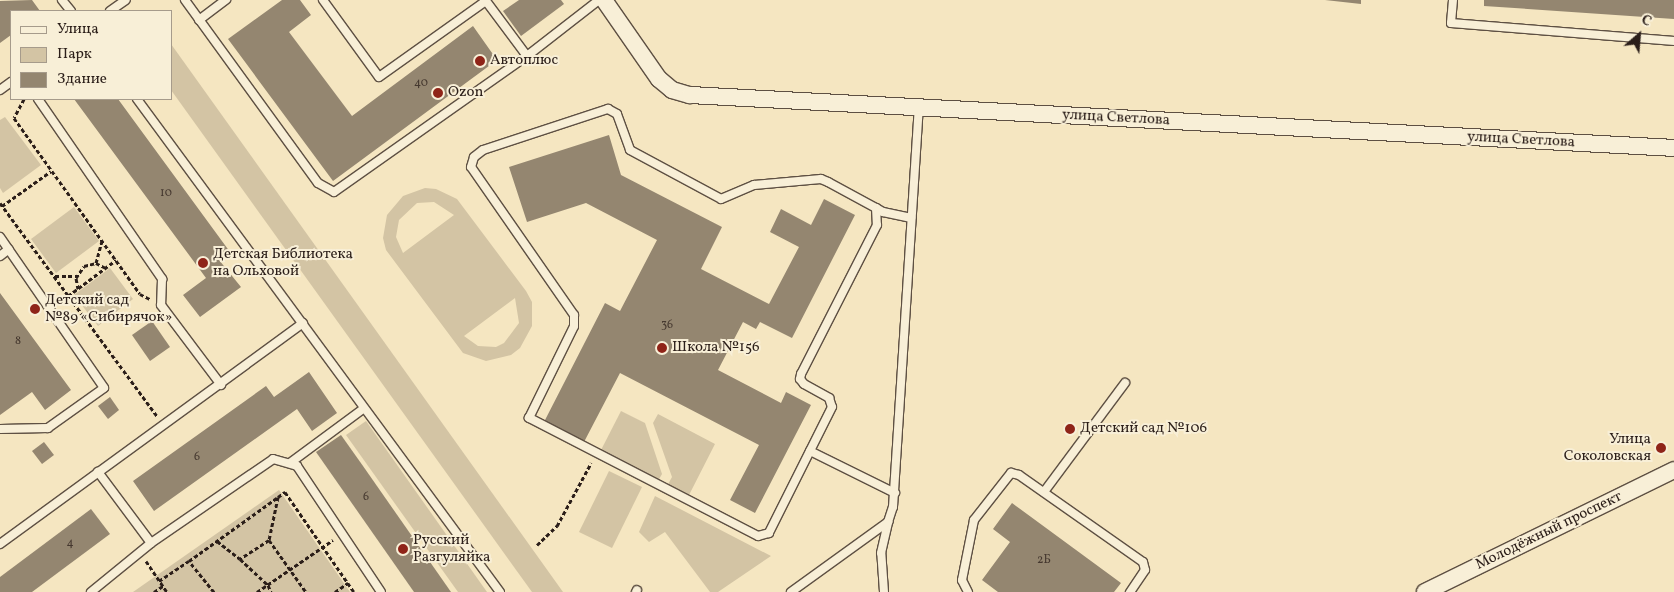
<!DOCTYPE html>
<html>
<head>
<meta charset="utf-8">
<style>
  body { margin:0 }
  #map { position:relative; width:1674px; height:592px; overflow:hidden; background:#f5e6c1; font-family:Vollkorn,serif }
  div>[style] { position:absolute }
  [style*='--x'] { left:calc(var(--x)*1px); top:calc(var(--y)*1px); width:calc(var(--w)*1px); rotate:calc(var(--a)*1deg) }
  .green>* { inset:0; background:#d3c4a4 }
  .building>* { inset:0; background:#948670 }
  .path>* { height:3px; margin-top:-1.5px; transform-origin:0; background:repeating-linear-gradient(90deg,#2b1e19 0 4px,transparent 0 6.5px) }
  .roads { filter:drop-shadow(1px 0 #5e5043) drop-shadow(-1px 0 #5e5043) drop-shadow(0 1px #5e5043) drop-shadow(0 -1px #5e5043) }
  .service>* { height:8px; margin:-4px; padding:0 4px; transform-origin:4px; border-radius:4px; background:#f8efd7 }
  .minor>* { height:16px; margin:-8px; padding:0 8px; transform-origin:8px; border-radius:8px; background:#f8efd7 }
  .dots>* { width:14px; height:14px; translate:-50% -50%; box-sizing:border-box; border:2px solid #f8efd7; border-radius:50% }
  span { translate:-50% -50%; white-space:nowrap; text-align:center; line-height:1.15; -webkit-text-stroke:4px #f8efd7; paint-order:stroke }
  .number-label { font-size:12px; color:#45382f }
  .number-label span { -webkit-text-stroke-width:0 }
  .poi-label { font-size:15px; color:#2b1e19 }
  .left { translate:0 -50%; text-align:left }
  .right { translate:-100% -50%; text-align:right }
  .street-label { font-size:15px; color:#2b1e19 }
  .legend { position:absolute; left:10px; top:10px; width:162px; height:90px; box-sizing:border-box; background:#f8efd7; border:1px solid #a69b8b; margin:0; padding:6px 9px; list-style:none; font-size:15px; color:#2b1e19 }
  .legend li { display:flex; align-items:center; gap:10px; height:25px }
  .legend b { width:25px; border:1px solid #a69b8b }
  .north { position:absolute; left:1614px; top:10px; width:50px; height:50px; -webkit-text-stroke:4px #f8efd7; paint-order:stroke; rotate:27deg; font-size:14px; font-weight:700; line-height:20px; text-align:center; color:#2b1e19 }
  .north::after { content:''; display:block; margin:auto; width:18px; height:22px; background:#2b1e19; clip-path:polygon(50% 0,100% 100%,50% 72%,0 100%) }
</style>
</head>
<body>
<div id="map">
  <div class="green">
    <i style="clip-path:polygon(171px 44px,563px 592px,532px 592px,171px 90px)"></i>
    <i style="clip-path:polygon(5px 117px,41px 165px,3px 193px,0 188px,0 120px)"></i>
    <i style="clip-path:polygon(evenodd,425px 188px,436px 189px,457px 199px,526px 291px,532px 302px,532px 326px,520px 348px,511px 355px,486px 361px,463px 353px,386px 250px,383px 238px,387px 215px,403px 196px,425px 188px,434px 202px,454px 215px,403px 253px,396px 237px,399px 220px,417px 203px,434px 202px,425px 188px,515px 298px,519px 323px,504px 343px,496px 347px,478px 346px,464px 336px,515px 298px)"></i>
    <i style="clip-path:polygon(74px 207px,99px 241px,56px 273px,31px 239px)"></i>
    <i style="clip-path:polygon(110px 268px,133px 299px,98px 326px,74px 295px)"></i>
    <i style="clip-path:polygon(621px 411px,645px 423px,662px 474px,658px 481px,600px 452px)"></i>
    <i style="clip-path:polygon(658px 414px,715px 444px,688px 497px,667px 486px,672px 477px,653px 423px)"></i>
    <i style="clip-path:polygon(366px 421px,487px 592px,458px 592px,346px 435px)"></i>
    <i style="clip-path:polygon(609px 471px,642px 487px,612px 548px,579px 532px)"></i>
    <i style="clip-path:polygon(279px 490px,350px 592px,133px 592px)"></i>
    <i style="clip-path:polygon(655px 496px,771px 556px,718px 592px,710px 592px,665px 532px,649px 542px,639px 532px)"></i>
  </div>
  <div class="building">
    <i style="clip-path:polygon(32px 0,40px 11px,11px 11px,11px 35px,0 43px,0 1px)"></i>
    <i style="clip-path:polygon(282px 0,300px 0,311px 15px,289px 32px,352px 116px,473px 26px,497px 60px,333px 181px,228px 39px)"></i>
    <i style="clip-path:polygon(519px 0,561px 0,564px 4px,521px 36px,503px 11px)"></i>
    <i style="clip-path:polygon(1325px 0,1361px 0,1361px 4px)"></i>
    <i style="clip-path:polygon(1484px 0,1674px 0,1674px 19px,1484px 6px)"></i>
    <i style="clip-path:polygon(74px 99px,118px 99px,230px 252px,219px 260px,241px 287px,200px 317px,183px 295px,206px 278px)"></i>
    <i style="clip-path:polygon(609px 135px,621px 175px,722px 227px,701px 269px,769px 304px,799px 247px,770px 232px,781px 209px,811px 225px,824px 199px,855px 215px,792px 338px,760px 322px,756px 329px,743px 322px,718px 370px,781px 403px,786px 392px,811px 405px,755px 513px,730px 500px,759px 445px,620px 373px,584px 442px,544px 422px,605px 303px,620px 311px,657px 240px,586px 203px,527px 222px,509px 167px)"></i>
    <i style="clip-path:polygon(0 293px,71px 390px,45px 410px,32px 392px,0 415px)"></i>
    <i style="clip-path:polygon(152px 321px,170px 347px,150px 361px,132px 335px)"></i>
    <i style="clip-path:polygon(309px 372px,337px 413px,312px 431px,297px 409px,154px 511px,133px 481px,266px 386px,274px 397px)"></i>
    <i style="clip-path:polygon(110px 397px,119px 410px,108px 419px,98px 406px)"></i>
    <i style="clip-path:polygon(341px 435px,363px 466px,451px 592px,414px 592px,316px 452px)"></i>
    <i style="clip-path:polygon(44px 442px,54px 455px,42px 464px,32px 451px)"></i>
    <i style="clip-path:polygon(1012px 503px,1121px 583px,1114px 592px,998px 592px,982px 580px,1010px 542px,993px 529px)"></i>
    <i style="clip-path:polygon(91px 509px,110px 534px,32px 592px,0 592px,0 577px)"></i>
  </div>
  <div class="path">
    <i style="--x:24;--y:99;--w:21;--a:118"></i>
    <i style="--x:14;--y:118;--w:216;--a:54.4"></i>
    <i style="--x:140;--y:294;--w:11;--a:27"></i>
    <i style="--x:0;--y:203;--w:265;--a:53.6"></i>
    <i style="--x:2;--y:206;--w:60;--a:-35.5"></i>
    <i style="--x:96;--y:263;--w:23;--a:-75"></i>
    <i style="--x:55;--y:276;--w:22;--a:0"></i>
    <i style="--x:78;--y:289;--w:11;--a:-100"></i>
    <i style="--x:76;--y:278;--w:14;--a:-56"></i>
    <i style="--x:84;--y:266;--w:12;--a:-14"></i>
    <i style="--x:96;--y:263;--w:11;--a:27"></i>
    <i style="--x:68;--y:296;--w:60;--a:-36.9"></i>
    <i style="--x:278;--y:497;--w:9;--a:-36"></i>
    <i style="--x:285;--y:492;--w:121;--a:55.4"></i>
    <i style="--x:269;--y:540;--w:64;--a:54.6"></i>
    <i style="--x:217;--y:541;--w:29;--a:38"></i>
    <i style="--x:537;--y:545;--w:28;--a:-44"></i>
    <i style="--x:557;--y:526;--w:72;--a:-61.6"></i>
    <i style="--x:146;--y:561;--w:37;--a:56"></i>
    <i style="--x:159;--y:581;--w:36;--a:-34"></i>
    <i style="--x:154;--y:592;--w:11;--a:-34"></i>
    <i style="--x:214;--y:592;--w:40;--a:-129"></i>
    <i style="--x:189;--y:561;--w:110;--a:-35.7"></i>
    <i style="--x:278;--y:497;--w:44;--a:101.8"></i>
    <i style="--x:269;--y:540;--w:35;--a:147"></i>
    <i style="--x:240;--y:559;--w:38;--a:43"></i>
    <i style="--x:268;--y:585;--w:8;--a:67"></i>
    <i style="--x:257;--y:592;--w:92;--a:-34.4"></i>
    <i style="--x:335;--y:592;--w:16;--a:-35"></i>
  </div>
  <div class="roads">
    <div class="service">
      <i style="--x:62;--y:0;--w:14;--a:51"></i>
      <i style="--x:185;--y:0;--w:226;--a:54"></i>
      <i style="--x:318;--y:183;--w:18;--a:29"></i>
      <i style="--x:334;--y:192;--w:236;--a:-35.2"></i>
      <i style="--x:527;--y:56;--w:91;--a:-37.9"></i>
      <i style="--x:323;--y:0;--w:95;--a:54"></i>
      <i style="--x:379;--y:77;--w:131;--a:-35.4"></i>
      <i style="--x:486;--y:1;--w:69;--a:53.3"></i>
      <i style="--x:1453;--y:0;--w:23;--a:95"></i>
      <i style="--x:1451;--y:23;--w:224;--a:4.6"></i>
      <i style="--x:110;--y:11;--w:19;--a:-35"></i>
      <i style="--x:199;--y:20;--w:34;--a:-37"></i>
      <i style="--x:0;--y:90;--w:14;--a:-36"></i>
      <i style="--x:38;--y:99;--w:219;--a:55.4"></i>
      <i style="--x:162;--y:279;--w:26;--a:92"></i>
      <i style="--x:161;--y:305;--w:100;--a:53.1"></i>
      <i style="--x:137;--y:99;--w:612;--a:53.64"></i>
      <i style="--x:876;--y:208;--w:17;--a:87"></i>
      <i style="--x:877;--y:225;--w:167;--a:117"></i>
      <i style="--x:801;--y:374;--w:5;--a:101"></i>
      <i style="--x:800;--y:379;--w:6;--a:51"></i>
      <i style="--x:804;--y:384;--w:29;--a:29"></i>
      <i style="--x:829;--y:398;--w:9;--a:72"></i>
      <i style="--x:832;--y:407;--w:141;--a:116.6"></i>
      <i style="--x:769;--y:533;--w:11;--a:165"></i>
      <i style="--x:758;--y:536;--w:258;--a:-152.7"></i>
      <i style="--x:529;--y:418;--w:102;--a:-63.9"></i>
      <i style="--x:574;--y:326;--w:11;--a:-90"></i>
      <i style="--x:574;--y:315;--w:180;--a:-124.8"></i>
      <i style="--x:471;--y:167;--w:10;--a:-73"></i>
      <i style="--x:474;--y:157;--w:11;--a:-38"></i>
      <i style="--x:483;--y:150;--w:132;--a:-18.2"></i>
      <i style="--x:608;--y:109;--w:10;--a:29"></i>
      <i style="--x:617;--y:114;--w:38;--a:70"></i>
      <i style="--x:630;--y:150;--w:103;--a:28.3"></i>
      <i style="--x:721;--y:199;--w:36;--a:-23"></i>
      <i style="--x:754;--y:185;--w:67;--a:-5.1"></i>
      <i style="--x:821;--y:179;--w:8;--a:23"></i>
      <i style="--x:828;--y:182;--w:55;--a:28.4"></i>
      <i style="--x:876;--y:208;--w:8;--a:30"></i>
      <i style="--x:883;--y:212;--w:29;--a:12"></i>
      <i style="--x:0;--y:237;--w:183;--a:55.4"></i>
      <i style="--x:104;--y:388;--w:69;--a:144.5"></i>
      <i style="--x:48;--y:428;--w:48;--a:178.8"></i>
      <i style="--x:0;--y:256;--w:11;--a:-38"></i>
      <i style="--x:810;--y:451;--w:95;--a:26.3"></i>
      <i style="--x:290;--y:463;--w:91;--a:-36.5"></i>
      <i style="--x:1044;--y:492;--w:136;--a:-53.4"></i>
      <i style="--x:151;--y:543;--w:148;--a:-34.5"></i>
      <i style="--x:273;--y:459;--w:25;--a:16"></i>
      <i style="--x:297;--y:466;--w:151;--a:56.3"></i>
      <i style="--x:0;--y:544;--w:375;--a:-36.1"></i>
      <i style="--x:91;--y:592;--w:77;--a:-39.2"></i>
      <i style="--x:151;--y:543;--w:89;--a:-126.7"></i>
      <i style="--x:636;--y:592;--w:2;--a:-63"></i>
      <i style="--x:791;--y:592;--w:120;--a:-35.8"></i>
      <i style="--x:888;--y:522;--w:16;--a:-72"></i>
      <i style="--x:893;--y:507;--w:400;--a:-86.3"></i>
      <i style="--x:884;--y:592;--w:39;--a:-94"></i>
      <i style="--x:881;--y:553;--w:32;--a:-77"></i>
      <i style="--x:968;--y:592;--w:13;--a:-117"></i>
      <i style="--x:962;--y:580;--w:61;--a:-78.7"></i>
      <i style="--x:974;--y:520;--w:60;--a:-51.8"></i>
      <i style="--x:1011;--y:473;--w:8;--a:14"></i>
      <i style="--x:1019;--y:475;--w:151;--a:35.1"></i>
      <i style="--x:1143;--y:562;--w:8;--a:76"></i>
      <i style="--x:1145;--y:570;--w:27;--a:124"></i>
    </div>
    <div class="minor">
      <i style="--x:604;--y:0;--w:96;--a:55.2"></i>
      <i style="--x:659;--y:79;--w:17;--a:40"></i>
      <i style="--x:672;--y:90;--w:19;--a:16"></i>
      <i style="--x:690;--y:95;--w:985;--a:3.08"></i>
      <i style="--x:1425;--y:592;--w:277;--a:-26.1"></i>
    </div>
  </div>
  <div class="dots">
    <i style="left:480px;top:61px;background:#8f2418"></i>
    <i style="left:438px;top:93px;background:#8f2418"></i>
    <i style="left:203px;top:263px;background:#8f2418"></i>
    <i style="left:35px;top:309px;background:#8f2418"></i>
    <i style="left:662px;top:348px;background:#8f2418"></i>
    <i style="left:1070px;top:429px;background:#8f2418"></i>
    <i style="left:1661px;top:448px;background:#8f2418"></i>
    <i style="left:403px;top:549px;background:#8f2418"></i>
  </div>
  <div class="number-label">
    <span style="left:421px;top:84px">40</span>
    <span style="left:166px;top:194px">10</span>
    <span style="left:667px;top:326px">36</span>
    <span style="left:18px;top:342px">8</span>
    <span style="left:197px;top:458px">6</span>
    <span style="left:366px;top:498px">6</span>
    <span style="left:70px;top:544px">4</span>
    <span style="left:1044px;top:561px">2Б</span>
  </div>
  <div class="poi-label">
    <span class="left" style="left:490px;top:61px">Автоплюс</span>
    <span class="left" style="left:448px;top:93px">Ozon</span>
    <span class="left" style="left:213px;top:263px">Детская Библиотека<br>на Ольховой</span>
    <span class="left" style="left:45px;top:309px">Детский сад<br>№89 «Сибирячок»</span>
    <span class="left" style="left:672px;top:348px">Школа №156</span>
    <span class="left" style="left:1080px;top:429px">Детский сад №106</span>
    <span class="right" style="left:1651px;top:448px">Улица<br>Соколовская</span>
    <span class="left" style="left:413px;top:549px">Русский<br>Разгуляйка</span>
  </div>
  <div class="street-label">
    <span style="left:1116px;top:118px;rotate:3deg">улица Светлова</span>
    <span style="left:1521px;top:140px;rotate:3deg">улица Светлова</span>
    <span style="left:1549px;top:531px;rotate:-26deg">Молодёжный проспект</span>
  </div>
  <ul class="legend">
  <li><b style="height:6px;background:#f8efd7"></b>Улица</li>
  <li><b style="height:14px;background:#d3c4a4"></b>Парк</li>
  <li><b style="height:14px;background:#948670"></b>Здание</li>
  </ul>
  <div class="north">С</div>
</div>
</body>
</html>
